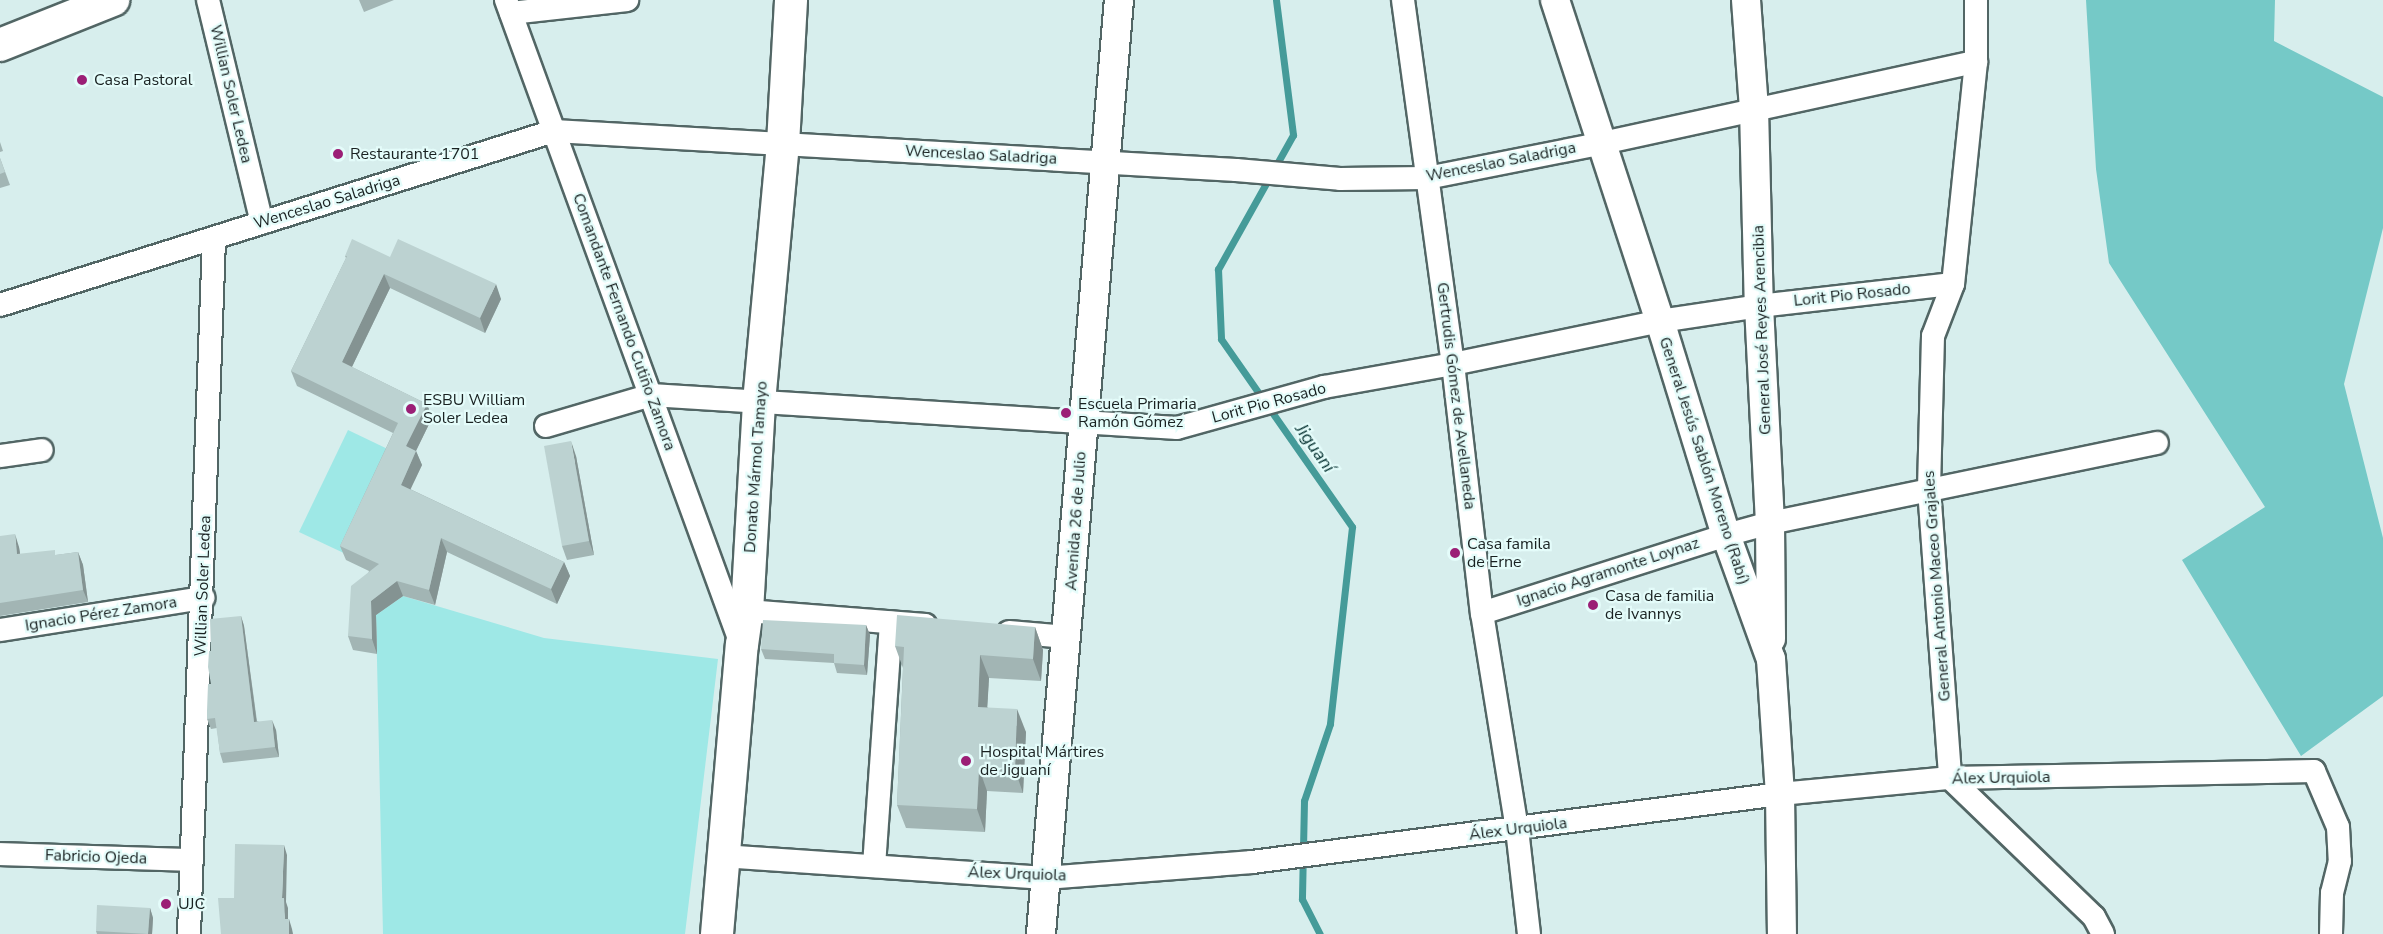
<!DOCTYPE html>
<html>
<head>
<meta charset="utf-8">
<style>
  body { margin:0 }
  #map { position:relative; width:2383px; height:934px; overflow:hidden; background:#d7eeed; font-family:"Nunito Sans",sans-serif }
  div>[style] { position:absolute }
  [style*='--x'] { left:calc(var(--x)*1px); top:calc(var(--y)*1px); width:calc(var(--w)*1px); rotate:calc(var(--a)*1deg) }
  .green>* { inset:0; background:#9ee8e6 }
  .forest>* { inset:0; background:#75c9c7 }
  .stream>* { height:7px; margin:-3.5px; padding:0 3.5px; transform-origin:3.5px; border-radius:3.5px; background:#459b99 }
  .roads { filter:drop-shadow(2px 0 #526665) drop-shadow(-2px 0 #526665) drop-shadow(0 2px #526665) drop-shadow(0 -2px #526665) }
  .minor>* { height:22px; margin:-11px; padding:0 11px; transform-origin:11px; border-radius:11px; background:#fff }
  .tertiary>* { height:28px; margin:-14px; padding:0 14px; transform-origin:14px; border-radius:14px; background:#fff }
  .secondary>* { height:32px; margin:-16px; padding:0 16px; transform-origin:16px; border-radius:16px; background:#fff }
  .wall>* { inset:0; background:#a2b5b4 }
  .shaded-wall>* { inset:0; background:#849392 }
  .building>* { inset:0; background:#bcd2d1 }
  .dots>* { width:16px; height:16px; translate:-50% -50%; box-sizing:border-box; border:3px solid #e4fcfa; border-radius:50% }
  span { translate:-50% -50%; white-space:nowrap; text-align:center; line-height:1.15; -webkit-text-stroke:4.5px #e4fcfa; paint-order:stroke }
  .poi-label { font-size:16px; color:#192121 }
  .left { translate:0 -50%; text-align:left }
  .street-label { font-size:16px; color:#192121 }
  .water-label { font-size:18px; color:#053130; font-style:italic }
</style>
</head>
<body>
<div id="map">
  <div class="green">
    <i style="clip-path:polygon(348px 430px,396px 453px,348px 555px,299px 532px)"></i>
    <i style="clip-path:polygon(403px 596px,544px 638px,718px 659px,685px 934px,383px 934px,376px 615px)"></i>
  </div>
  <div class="forest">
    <i style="clip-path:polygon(2086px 0,2275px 0,2274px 41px,2383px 97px,2383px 228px,2344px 384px,2383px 538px,2383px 696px,2301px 756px,2182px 560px,2265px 507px,2109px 263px,2096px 169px)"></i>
  </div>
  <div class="stream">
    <i style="--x:1276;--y:0;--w:136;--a:82.8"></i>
    <i style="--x:1293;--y:135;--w:154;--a:119.2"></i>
    <i style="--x:1218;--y:269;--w:70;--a:87.5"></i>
    <i style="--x:1221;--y:339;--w:229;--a:55.1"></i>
    <i style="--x:1352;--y:527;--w:198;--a:96.4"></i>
    <i style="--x:1330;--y:724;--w:81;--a:108.7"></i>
    <i style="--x:1304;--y:801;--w:98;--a:91.2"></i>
    <i style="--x:1302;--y:899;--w:39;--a:63"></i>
  </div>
  <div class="roads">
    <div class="minor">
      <i style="--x:208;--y:0;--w:229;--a:76.4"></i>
      <i style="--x:506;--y:0;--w:682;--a:69.95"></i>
      <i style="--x:1403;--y:0;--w:367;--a:82.2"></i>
      <i style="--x:1453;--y:364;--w:251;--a:83.4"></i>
      <i style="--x:1482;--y:613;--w:219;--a:80.8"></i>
      <i style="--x:1517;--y:829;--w:106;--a:83.5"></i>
      <i style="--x:1976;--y:0;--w:62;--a:90"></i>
      <i style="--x:1976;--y:62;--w:223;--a:95.9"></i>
      <i style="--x:1953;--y:284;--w:56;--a:111"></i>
      <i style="--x:1933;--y:336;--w:153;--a:91.5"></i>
      <i style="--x:1929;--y:489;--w:290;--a:85.8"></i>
      <i style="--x:1950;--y:778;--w:200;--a:44"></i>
      <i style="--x:2094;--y:917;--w:19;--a:62"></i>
      <i style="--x:511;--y:13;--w:117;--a:-6.4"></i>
      <i style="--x:0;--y:305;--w:581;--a:-17.44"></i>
      <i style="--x:554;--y:131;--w:683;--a:3.27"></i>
      <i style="--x:1236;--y:170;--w:104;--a:4.9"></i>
      <i style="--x:1340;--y:179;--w:87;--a:-0.7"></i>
      <i style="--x:1427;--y:178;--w:179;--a:-11.2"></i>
      <i style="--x:1603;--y:143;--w:382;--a:-12.3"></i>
      <i style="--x:546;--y:426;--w:109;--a:-16.4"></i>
      <i style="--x:651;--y:395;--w:527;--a:3.59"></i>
      <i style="--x:1177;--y:428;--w:153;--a:-15.6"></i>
      <i style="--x:1324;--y:387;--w:131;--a:-10.1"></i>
      <i style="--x:1453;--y:364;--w:211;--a:-11.7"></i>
      <i style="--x:1660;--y:321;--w:100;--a:-8.6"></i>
      <i style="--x:1759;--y:306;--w:195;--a:-6.5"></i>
      <i style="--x:0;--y:456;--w:42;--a:-8.1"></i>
      <i style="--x:734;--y:610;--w:192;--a:4.5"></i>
      <i style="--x:1482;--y:613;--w:256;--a:-17.7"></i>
      <i style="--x:1726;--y:535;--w:46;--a:-15.3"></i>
      <i style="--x:1770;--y:523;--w:395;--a:-11.7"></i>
      <i style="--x:0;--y:630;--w:206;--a:-9"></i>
      <i style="--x:1009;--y:632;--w:58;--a:4.9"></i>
      <i style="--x:0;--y:854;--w:192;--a:1.8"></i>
      <i style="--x:722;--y:856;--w:324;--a:3.9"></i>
      <i style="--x:1045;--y:878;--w:208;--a:-4.4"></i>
      <i style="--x:1252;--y:862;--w:532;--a:-7.34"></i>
      <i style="--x:1780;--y:794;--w:171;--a:-5.4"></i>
      <i style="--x:1950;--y:778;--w:364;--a:-1.1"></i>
      <i style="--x:2314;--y:771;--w:61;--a:66.8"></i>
      <i style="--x:2338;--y:827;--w:34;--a:87"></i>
      <i style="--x:2340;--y:861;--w:33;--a:104"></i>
      <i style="--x:2332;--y:893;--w:41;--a:91.4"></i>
      <i style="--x:874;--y:866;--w:244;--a:-86"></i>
      <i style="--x:189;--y:934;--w:696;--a:-87.94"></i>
    </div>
    <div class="tertiary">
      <i style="--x:1555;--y:0;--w:338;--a:71.9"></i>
      <i style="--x:1660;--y:321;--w:224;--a:72.9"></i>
      <i style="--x:1726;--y:535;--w:132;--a:70.1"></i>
      <i style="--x:1771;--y:659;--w:135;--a:86.2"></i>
      <i style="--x:1780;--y:794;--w:140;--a:89.2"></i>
      <i style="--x:1746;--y:0;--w:108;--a:85.8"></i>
      <i style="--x:1754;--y:108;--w:198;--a:88.6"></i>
      <i style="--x:1759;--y:306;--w:217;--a:87.1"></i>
      <i style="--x:1770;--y:523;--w:116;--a:89.5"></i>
      <i style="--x:1041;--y:934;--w:937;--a:-85.23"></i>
    </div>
    <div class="secondary">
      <i style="--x:0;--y:45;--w:122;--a:-21.7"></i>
      <i style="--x:717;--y:934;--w:290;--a:-85.1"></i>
      <i style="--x:742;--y:645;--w:34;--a:-82"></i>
      <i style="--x:747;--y:611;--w:209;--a:-86.7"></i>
      <i style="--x:759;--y:402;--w:259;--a:-84.7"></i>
      <i style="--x:783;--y:144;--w:144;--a:-86.8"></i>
    </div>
  </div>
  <div class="wall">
    <i style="clip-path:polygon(359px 0,394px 0,364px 12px)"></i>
    <i style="clip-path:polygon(0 142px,3px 151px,0 152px)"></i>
    <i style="clip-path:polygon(0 158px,10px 185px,0 188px)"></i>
    <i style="clip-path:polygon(345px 256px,390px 257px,501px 299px,485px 333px,390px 288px,352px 367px,427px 404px,432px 418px,416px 451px,422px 465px,410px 489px,564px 562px,570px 576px,557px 604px,447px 552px,435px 605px,403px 596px,376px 615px,377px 654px,353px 650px,348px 636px,369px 571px,346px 560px,340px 546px,393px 433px,297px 386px,291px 371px,346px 258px)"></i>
    <i style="clip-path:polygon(576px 456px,594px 555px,567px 560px,562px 546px)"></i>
    <i style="clip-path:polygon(0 536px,19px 547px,20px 554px,56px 555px,78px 552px,83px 565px,88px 602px,0 616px)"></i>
    <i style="clip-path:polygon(241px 616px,244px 626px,257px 721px,276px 730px,279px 757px,223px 763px,220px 753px,217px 728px,211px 729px,207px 719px,211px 684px,211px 651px)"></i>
    <i style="clip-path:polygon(866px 625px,870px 635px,867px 675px,837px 673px,834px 663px,765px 659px,761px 649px)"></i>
    <i style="clip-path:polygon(1035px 627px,1043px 650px,1041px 681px,989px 678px,987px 707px,1026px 732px,1023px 793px,987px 791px,985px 832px,906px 828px,897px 805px,903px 668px,895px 646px)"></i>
    <i style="clip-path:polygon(150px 908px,153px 918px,152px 934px,97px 934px,96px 931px)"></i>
  </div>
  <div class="shaded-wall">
    <i style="clip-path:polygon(384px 274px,390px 288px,347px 377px,342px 362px)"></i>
    <i style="clip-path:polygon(496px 284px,501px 299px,485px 333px,480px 318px)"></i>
    <i style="clip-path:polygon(427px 404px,432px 418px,411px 461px,406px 446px)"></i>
    <i style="clip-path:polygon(571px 441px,576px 456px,594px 555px,589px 541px)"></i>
    <i style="clip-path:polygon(416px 451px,422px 465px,406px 499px,401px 485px)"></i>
    <i style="clip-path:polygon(15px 534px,19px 547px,22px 567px,17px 554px)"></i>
    <i style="clip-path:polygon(441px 538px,447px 552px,435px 605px,429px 590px)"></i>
    <i style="clip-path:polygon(78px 552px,83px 565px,88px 602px,83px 590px)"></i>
    <i style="clip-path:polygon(564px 562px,570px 576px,557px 604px,551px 589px)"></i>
    <i style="clip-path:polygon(397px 581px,403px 596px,376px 615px,377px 654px,372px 639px,371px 601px)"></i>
    <i style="clip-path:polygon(241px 616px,244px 626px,258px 732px,254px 722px)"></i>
    <i style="clip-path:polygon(866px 625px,870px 635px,867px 675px,864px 665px)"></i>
    <i style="clip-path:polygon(1035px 627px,1043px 650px,1041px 681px,1033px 659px)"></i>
    <i style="clip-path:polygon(980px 655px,989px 678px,986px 730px,978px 707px)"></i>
    <i style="clip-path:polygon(1017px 709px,1026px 732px,1023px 793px,1015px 770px)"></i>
    <i style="clip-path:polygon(272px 720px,276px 730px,279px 757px,275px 747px)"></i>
    <i style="clip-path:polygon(979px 768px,987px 791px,985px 832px,977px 809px)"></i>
    <i style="clip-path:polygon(284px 845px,287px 855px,286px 902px,288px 908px,288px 929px,285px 919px,282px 898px)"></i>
    <i style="clip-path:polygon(150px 908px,153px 918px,152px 934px,148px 934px)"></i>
    <i style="clip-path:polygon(289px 919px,292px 929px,293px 934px,289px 934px)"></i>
  </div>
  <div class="building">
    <i style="clip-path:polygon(0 158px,5px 172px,0 174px)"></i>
    <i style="clip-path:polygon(352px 239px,390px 257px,398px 239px,496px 284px,480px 318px,384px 274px,342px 362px,427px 404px,406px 446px,416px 451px,401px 485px,564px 562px,551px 589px,441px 538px,429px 590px,397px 581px,371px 601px,372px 639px,348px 636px,351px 586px,379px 564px,340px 546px,398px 423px,291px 371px,347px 256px,345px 256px)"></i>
    <i style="clip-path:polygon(571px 441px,589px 541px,562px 546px,544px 446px)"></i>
    <i style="clip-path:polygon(15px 534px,17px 554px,55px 550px,55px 555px,78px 552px,83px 590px,0 603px,0 536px)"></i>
    <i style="clip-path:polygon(897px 615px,1035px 627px,1033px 659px,980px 655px,978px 707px,1017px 709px,1015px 770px,979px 768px,977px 809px,897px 805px,904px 647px,895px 646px)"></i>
    <i style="clip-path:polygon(241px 616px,254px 722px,272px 720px,275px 747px,220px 753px,215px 718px,207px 719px,207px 711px,208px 684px,211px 684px,208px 667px,209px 651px,211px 651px,210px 619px)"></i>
    <i style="clip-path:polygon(763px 620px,866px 625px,864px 665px,834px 663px,834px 654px,761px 649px)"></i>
    <i style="clip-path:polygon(235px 844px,284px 845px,282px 898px,284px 898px,285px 919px,289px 919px,289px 934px,221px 934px,218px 898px,234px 898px)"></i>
    <i style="clip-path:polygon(97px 905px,150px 908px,148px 934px,96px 931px)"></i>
  </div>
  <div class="dots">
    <i style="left:82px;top:80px;background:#9b1f76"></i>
    <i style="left:338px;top:154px;background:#9b1f76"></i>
    <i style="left:411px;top:409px;background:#9b1f76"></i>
    <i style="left:1066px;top:413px;background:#9b1f76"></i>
    <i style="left:1455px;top:553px;background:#9b1f76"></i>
    <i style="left:1593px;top:605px;background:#9b1f76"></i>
    <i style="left:966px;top:761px;background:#9b1f76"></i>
    <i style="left:166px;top:904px;background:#9b1f76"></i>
  </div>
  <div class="poi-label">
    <span class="left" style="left:94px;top:80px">Casa Pastoral</span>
    <span class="left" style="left:350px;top:154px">Restaurante 1701</span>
    <span class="left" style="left:423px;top:409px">ESBU William<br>Soler Ledea</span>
    <span class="left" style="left:1078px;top:413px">Escuela Primaria<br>Ramón Gómez</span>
    <span class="left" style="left:1467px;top:553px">Casa famila<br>de Erne</span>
    <span class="left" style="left:1605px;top:605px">Casa de familia<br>de Ivannys</span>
    <span class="left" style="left:980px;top:761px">Hospital Mártires<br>de Jiguaní</span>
    <span class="left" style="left:178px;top:904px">UJC</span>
  </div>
  <div class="street-label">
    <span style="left:231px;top:94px;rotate:77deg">Willian Soler Ledea</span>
    <span style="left:981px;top:155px;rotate:3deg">Wenceslao Saladriga</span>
    <span style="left:1501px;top:162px;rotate:-11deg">Wenceslao Saladriga</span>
    <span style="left:327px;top:202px;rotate:-17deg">Wenceslao Saladriga</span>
    <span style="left:1852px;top:295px;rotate:-6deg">Lorit Pio Rosado</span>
    <span style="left:624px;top:322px;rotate:70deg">Comandante Fernando Cutiño Zamora</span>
    <span style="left:1762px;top:330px;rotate:-92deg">General José Reyes Arencibia</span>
    <span style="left:1456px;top:396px;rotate:83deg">Gertrudis Gómez de Avellaneda</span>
    <span style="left:1269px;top:403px;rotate:-15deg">Lorit Pio Rosado</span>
    <span style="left:1704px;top:461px;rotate:72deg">General Jesús Sablón Moreno (Rabí)</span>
    <span style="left:756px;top:467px;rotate:-86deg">Donato Mármol Tamayo</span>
    <span style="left:1076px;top:521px;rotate:-86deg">Avenida 26 de Julio</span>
    <span style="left:1608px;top:572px;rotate:-18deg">Ignacio Agramonte Loynaz</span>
    <span style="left:203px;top:586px;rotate:-88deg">Willian Soler Ledea</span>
    <span style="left:1937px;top:586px;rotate:-94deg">General Antonio Maceo Grajales</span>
    <span style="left:101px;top:614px;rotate:-9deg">Ignacio Pérez Zamora</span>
    <span style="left:2001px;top:778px;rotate:-1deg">Álex Urquiola</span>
    <span style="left:1518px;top:829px;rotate:-7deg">Álex Urquiola</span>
    <span style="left:96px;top:857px;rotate:2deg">Fabricio Ojeda</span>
    <span style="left:1017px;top:874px;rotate:2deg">Álex Urquiola</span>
  </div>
  <div class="water-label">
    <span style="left:1315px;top:448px;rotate:55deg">Jiguaní</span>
  </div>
</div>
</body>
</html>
